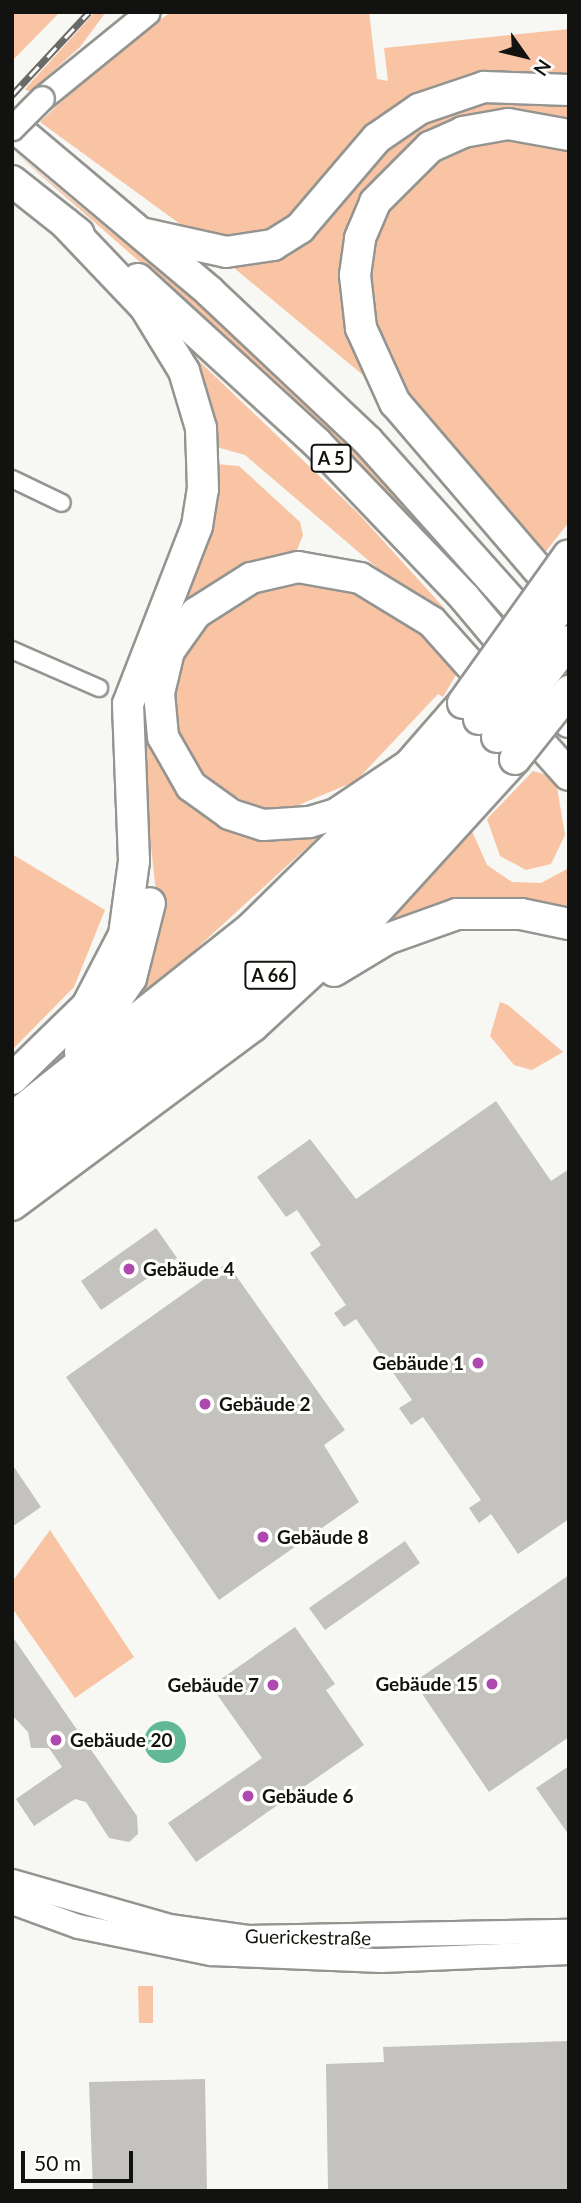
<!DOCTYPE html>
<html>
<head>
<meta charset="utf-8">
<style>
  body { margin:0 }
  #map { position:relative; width:581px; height:2203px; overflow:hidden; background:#f7f7f4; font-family:Lato,sans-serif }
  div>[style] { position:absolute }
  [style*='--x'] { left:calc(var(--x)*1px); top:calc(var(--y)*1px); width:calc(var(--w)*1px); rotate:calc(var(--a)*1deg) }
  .green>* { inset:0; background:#f9c4a3 }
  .water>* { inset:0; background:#60b899 }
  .round { border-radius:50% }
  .building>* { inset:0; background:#c4c2bf }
  .roads { filter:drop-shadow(2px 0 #949491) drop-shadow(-2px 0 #949491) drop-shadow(0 2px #949491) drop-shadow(0 -2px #949491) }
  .street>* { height:16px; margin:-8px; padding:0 8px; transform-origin:8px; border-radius:8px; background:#fff }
  .secondary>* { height:23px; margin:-11.5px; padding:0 11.5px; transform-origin:11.5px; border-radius:11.5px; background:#fff }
  .highway>* { height:30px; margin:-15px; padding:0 15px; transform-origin:15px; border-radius:15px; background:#fff }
  .rail>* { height:7px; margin-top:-3.5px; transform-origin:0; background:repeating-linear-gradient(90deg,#fffffe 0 13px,#6a6a68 0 26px); box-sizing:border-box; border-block:2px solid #6a6a68 }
  .bridges { filter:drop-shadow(2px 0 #949491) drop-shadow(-2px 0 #949491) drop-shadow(0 2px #949491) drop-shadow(0 -2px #949491) }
  .secondary-bridge>* { height:23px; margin:-11.5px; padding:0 11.5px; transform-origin:11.5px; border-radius:11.5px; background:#fff }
  .highway-bridge>* { height:30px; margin:-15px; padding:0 15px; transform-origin:15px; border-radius:15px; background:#fff }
  .dots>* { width:19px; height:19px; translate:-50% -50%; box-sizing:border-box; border:4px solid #fffffe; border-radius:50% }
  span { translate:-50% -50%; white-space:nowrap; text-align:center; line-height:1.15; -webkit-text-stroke:6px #fffffe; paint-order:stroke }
  .shield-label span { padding:2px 5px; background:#fffffe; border:2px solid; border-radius:5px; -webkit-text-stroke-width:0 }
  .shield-label { font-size:18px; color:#121211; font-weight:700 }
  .poi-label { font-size:19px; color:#121211; font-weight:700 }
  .left { translate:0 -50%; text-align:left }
  .right { translate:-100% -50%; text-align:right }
  .street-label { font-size:19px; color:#121211 }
  .frame { position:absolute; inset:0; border:14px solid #121211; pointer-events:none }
  .north { position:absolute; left:490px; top:21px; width:70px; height:70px; -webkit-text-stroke:5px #fffffe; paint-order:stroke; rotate:124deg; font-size:19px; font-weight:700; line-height:28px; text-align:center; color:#121211 }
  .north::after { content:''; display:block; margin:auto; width:24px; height:32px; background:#121211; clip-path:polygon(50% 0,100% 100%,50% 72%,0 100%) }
  .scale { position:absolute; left:21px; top:2151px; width:112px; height:32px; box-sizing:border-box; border:4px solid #121211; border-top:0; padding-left:9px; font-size:21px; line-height:24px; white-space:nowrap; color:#121211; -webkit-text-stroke:5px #fffffe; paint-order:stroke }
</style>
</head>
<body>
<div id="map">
  <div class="green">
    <i style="clip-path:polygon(12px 12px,60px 12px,12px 61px)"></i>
    <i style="clip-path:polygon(95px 12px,106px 12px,80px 47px,30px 92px,25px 89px)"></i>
    <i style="clip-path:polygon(171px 12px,369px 12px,377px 79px,388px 81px,384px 48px,569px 29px,569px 81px,480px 77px,270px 239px,198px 237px,40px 122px,107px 58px)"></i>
    <i style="clip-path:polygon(569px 97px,569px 127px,509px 116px,368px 196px,369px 380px,228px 263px,454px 100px)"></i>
    <i style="clip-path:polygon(503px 137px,544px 140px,569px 149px,569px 522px,539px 560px,424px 424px,375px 339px,366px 262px,384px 210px,416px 172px,457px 148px)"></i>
    <i style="clip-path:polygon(12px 150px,237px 336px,394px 490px,506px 612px,501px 618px,278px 383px)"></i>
    <i style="clip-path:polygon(177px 340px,358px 513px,445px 609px,437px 619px,245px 455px,213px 446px)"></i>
    <i style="clip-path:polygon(215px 464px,239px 466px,300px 522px,303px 535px,293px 560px,224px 581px,185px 610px,168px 633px,153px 671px,155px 739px,183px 788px,231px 821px,288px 831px,339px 818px,123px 1016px,146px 960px,157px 901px,136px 712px,148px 663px,205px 529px)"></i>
    <i style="clip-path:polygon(299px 578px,342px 583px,405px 615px,460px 668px,443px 697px,438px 694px,356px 781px,289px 809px,256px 807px,205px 780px,181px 749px,170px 716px,179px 651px,195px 626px,257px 586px)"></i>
    <i style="clip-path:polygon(533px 771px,550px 776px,557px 787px,565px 835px,551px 864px,526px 870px,500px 856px,487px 819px)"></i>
    <i style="clip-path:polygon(471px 829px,487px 865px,512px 882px,541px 883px,569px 868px,569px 917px,532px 909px,360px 945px)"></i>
    <i style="clip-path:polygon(12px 854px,105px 910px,74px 987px,12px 1050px)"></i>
    <i style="clip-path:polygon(500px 1002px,508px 1005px,563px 1052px,532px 1070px,514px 1065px,490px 1036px)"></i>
    <i style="clip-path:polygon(50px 1530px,134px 1657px,75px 1698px,12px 1608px,12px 1582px)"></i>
    <i style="clip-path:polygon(138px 1986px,153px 1986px,153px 2023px,139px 2023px)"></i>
  </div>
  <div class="water">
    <i class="round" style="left:144px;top:1721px;width:42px;height:42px"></i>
  </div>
  <div class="building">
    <i style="clip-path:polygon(496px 1101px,551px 1181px,569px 1169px,569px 1519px,518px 1554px,491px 1514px,479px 1523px,469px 1508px,481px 1500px,423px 1417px,411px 1425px,399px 1408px,412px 1400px,356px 1319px,344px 1327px,334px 1313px,346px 1305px,310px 1253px,321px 1245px,297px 1210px,286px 1217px,257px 1177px,310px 1139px,356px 1199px)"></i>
    <i style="clip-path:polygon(156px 1228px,177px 1258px,101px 1310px,81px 1281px)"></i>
    <i style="clip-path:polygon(227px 1263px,345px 1430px,324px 1445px,359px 1502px,219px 1600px,66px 1377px)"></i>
    <i style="clip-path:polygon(12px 1464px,41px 1507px,12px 1527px)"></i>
    <i style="clip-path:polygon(405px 1541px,420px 1563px,325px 1630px,309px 1608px)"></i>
    <i style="clip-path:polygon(569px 1575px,569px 1737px,489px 1792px,414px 1682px)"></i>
    <i style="clip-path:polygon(295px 1627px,335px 1684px,326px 1690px,364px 1745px,196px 1862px,168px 1823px,262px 1758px,211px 1686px)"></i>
    <i style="clip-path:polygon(12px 1636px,137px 1816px,138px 1834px,129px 1842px,109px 1838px,86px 1802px,75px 1799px,34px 1826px,16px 1799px,62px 1767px,49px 1748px,31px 1748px,28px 1732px,12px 1715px)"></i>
    <i style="clip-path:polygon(569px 1766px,569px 1835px,536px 1788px)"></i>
    <i style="clip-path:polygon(569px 2041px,569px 2191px,328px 2191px,326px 2064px,384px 2062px,383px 2047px)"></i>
    <i style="clip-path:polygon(205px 2079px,207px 2191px,93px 2191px,89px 2082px)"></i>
  </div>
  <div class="roads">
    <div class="street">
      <i style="--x:12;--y:479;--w:55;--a:25.6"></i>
      <i style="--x:12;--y:650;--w:95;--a:23.6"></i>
    </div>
    <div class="secondary">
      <i style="--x:42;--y:98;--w:136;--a:-39.1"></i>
      <i style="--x:12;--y:1881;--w:163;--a:16"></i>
      <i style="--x:169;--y:1926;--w:79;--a:8"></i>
      <i style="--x:247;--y:1937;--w:322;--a:-1.1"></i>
      <i style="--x:12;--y:1902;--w:70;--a:20"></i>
      <i style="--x:78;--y:1926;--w:136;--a:11.5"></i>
      <i style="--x:211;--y:1953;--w:170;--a:2.4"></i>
      <i style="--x:381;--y:1960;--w:188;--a:-2.4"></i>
    </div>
    <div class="highway">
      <i style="--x:12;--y:125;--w:259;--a:40.1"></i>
      <i style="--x:210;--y:292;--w:217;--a:43.3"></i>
      <i style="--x:368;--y:441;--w:302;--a:48.2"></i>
      <i style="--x:12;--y:181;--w:85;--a:38.3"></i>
      <i style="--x:145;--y:234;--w:83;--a:12.5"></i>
      <i style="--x:226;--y:252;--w:48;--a:-8.5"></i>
      <i style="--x:273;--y:245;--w:32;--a:-32"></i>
      <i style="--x:300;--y:228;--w:118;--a:-49.5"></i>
      <i style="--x:377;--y:138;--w:51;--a:-34.6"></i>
      <i style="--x:419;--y:109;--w:69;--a:-18.7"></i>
      <i style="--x:484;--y:87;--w:85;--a:2"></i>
      <i style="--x:138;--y:279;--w:243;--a:42.5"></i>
      <i style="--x:317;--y:443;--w:214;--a:46.3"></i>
      <i style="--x:465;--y:598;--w:162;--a:50"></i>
      <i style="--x:565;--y:601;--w:261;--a:-130.6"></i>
      <i style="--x:395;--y:403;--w:82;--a:-114.4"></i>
      <i style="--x:361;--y:328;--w:53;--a:-96.5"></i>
      <i style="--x:355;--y:275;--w:37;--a:-82"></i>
      <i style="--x:360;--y:238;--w:39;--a:-67"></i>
      <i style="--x:375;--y:202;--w:78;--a:-45"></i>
      <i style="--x:430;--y:147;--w:36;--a:-24"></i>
      <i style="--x:463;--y:132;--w:46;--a:-10.1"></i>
      <i style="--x:508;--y:124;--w:62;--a:10.2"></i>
      <i style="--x:415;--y:761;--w:95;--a:146.1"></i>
      <i style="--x:336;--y:814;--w:28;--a:163"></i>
      <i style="--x:309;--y:822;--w:46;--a:176.3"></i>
      <i style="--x:263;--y:825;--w:35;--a:-162"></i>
      <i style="--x:230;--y:814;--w:48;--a:-144.3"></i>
      <i style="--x:191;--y:786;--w:56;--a:-119.7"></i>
      <i style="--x:163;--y:737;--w:44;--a:-95.2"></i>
      <i style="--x:159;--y:693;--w:43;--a:-76.6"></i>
      <i style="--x:169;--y:651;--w:47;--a:-54.6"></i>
      <i style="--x:196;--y:613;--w:65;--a:-32.5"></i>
      <i style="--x:251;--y:578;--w:48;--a:-13.2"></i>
      <i style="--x:298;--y:567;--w:63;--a:10.1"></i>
      <i style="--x:360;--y:578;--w:84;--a:31.4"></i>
      <i style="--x:432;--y:622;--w:205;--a:48.2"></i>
      <i style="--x:334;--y:971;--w:62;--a:-31.1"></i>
      <i style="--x:387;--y:939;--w:74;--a:-19.7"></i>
      <i style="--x:457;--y:914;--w:64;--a:0"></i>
      <i style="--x:521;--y:914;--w:49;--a:11.8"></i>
      <i style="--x:80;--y:1052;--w:90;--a:-55.4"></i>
      <i style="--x:131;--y:978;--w:77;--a:-75.8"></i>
      <i style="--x:12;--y:1079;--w:105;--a:-44.2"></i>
      <i style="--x:87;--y:1006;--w:80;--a:-62.5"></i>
      <i style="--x:124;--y:935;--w:75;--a:-82.3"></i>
      <i style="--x:134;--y:861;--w:157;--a:-92.2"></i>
      <i style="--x:128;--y:704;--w:191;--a:-68.8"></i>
      <i style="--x:197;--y:526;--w:37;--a:-81"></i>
      <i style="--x:203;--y:489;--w:61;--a:-91.9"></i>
      <i style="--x:201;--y:428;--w:59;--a:-106.6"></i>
      <i style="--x:184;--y:371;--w:75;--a:-121.4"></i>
      <i style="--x:145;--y:307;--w:116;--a:-133.6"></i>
      <i style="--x:12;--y:1118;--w:305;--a:-38.5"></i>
      <i style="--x:251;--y:928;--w:154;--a:-44.5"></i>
      <i style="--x:361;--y:820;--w:155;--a:-48.9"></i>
      <i style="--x:12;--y:1146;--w:302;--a:-38.3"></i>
      <i style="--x:249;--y:959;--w:146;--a:-43.1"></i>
      <i style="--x:356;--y:859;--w:186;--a:-48.7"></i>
      <i style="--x:12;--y:1180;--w:251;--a:-37.9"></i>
      <i style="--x:210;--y:1026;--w:138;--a:-41.2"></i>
      <i style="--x:314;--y:935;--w:109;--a:-44.3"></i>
      <i style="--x:392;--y:859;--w:161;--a:-49.3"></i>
      <i style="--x:12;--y:1205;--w:300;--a:-36.6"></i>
      <i style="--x:253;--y:1026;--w:162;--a:-42.7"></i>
      <i style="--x:372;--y:916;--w:212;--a:-47.7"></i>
    </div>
  </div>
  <div class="rail">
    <i style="--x:12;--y:95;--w:113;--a:-47.1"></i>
  </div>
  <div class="bridges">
    <div class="secondary-bridge">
      <i style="--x:12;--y:128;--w:42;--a:-45"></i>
    </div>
    <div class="highway-bridge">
      <i style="--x:463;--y:703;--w:181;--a:-54.5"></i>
      <i style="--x:479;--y:719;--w:153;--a:-54"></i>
      <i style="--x:497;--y:737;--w:120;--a:-53.1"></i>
      <i style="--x:515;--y:759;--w:87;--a:-51.5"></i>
    </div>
  </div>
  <div class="dots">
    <i style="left:129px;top:1269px;background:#ae49af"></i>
    <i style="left:478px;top:1363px;background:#ae49af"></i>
    <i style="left:205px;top:1404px;background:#ae49af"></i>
    <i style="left:263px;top:1537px;background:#ae49af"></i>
    <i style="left:492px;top:1684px;background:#ae49af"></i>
    <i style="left:273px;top:1685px;background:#ae49af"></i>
    <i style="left:56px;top:1740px;background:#ae49af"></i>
    <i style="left:248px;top:1796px;background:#ae49af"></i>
  </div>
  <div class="shield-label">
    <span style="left:331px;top:458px">A 5</span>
    <span style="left:270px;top:975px">A 66</span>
  </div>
  <div class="poi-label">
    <span class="left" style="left:143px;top:1269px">Gebäude 4</span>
    <span class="right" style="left:464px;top:1363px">Gebäude 1</span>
    <span class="left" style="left:219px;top:1404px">Gebäude 2</span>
    <span class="left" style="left:277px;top:1537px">Gebäude 8</span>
    <span class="right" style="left:478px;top:1684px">Gebäude 15</span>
    <span class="right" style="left:259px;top:1685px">Gebäude 7</span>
    <span class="left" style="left:70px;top:1740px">Gebäude 20</span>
    <span class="left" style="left:262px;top:1796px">Gebäude 6</span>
  </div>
  <div class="street-label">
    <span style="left:308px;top:1937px;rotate:1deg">Guerickestraße</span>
  </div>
  <div class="frame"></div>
  <div class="north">N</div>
  <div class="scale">50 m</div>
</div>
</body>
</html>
